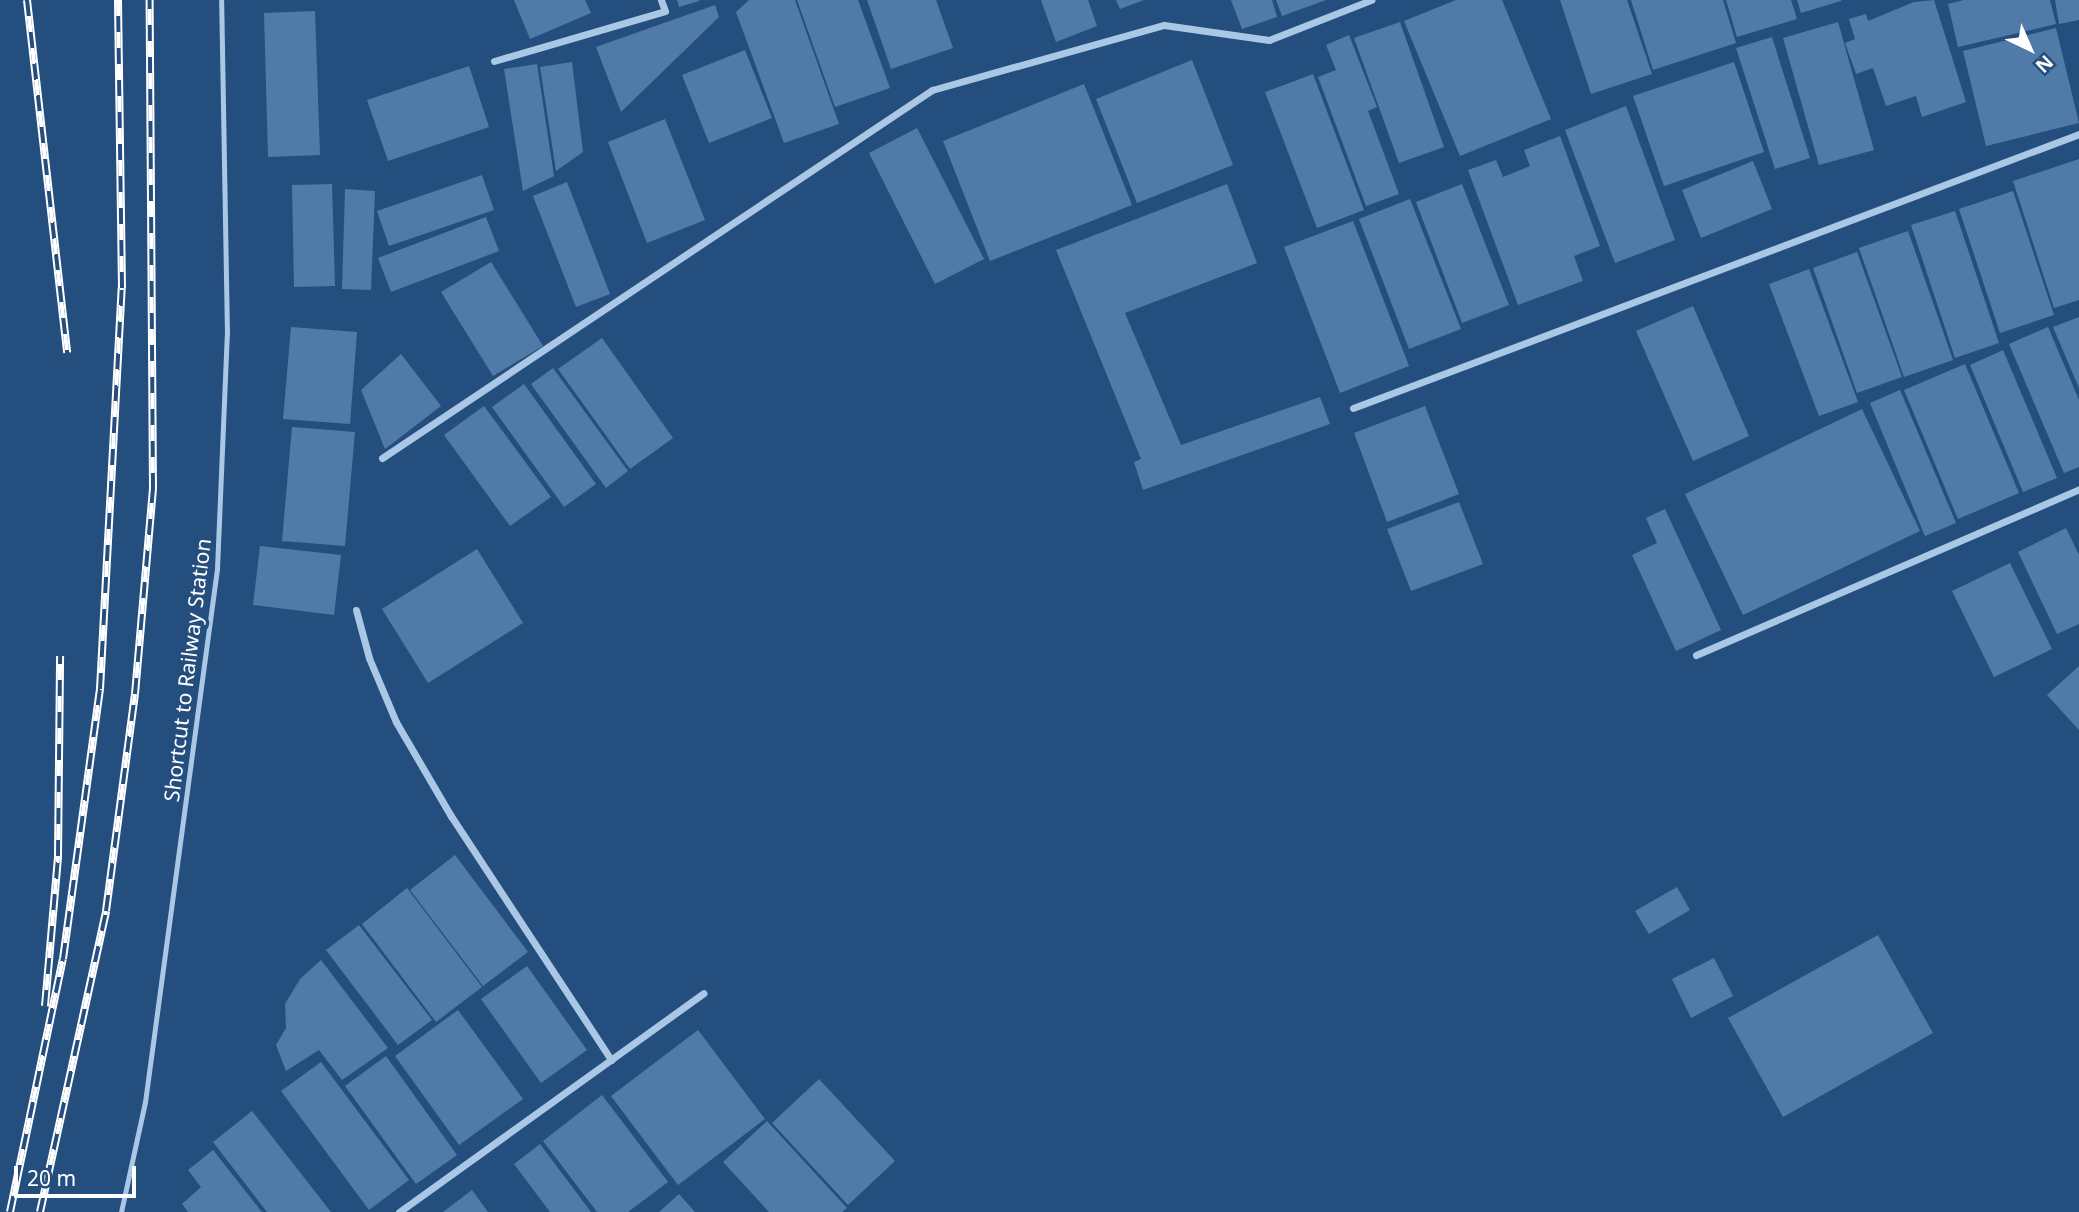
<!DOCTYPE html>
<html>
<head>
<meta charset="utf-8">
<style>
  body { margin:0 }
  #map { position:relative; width:2079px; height:1212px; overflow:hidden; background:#244e7e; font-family:"Noto Sans",sans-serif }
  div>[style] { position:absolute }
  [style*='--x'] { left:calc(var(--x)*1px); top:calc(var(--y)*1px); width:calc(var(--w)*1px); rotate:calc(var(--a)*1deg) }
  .building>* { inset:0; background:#507ba9 }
  .service>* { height:5px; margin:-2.5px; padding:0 2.5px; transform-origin:2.5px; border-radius:2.5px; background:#aac7e6 }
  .minor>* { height:7px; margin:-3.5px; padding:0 3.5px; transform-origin:3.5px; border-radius:3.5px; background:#aac7e6 }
  .rail>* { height:8px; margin-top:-4px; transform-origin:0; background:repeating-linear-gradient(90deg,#244e7e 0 16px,#fff 0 32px); box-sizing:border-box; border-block:2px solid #fff }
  span { translate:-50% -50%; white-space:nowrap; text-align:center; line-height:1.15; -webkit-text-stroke:7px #244e7e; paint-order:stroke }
  .street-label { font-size:21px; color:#fff }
  .north { position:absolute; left:1995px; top:14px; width:70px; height:70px; -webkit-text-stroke:5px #244e7e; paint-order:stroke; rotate:136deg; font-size:19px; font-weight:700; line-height:28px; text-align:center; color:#fff }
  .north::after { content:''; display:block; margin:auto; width:24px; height:32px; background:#fff; clip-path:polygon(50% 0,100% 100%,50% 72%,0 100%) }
  .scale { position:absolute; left:14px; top:1166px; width:122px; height:32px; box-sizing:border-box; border:4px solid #fff; border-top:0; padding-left:9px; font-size:21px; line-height:24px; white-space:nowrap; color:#fff; -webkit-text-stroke:5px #244e7e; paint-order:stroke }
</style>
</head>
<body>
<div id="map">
  <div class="building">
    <i style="clip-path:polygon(514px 0,585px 0,591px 13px,530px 39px)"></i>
    <i style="clip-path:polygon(677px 0,699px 0,699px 1px,679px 7px)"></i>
    <i style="clip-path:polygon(749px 0,795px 0,839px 124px,784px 143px,736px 12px)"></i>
    <i style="clip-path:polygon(797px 0,858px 0,890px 88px,835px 107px)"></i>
    <i style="clip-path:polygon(867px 0,936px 0,953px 48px,891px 69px)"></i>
    <i style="clip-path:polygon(1041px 0,1088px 0,1097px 26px,1056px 42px)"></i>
    <i style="clip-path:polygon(1116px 0,1144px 0,1120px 9px)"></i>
    <i style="clip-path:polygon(1231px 0,1272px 0,1277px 17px,1242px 29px)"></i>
    <i style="clip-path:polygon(1276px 0,1326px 0,1282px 16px)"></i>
    <i style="clip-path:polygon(1456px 0,1502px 0,1551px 119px,1460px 156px,1404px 21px)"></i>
    <i style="clip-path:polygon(1560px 0,1627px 0,1652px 74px,1591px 94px)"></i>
    <i style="clip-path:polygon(1631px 0,1723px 0,1736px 43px,1653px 70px)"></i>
    <i style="clip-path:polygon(1726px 0,1791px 0,1797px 19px,1737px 37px)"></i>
    <i style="clip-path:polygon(1797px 0,1841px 0,1841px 1px,1801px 13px)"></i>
    <i style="clip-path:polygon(1934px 0,1966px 102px,1922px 117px,1916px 96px,1886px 106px,1873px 68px,1856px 74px,1845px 43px,1855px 39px,1849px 19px,1866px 14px,1868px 21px,1914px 2px)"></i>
    <i style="clip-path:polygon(1964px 0,2050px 0,2056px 24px,1958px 47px,1948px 4px)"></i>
    <i style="clip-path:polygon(2055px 0,2079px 0,2079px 20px,2059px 24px)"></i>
    <i style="clip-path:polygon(715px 5px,719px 17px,621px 112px,596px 47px)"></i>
    <i style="clip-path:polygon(315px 11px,320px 155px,268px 157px,264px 13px)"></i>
    <i style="clip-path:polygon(1400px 22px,1444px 147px,1399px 163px,1354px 38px)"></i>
    <i style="clip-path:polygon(1838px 22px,1874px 150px,1819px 165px,1783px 38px)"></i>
    <i style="clip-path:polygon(2056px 28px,2079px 123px,1986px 146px,1963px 51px)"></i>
    <i style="clip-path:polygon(1349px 35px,1377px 107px,1368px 111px,1399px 194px,1366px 206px,1318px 77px,1336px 70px,1326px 45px)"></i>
    <i style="clip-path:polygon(1772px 37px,1810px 158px,1775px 169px,1736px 48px)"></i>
    <i style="clip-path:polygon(745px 50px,772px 118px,709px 143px,682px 75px)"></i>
    <i style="clip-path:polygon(1192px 60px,1233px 165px,1137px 203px,1096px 99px)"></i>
    <i style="clip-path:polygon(572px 62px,583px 152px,556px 171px,540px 67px)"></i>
    <i style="clip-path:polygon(1734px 62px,1764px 152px,1664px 186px,1633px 96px)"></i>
    <i style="clip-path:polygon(537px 64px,554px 176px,523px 191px,504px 69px)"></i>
    <i style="clip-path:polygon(469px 66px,489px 127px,388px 161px,367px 100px)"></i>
    <i style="clip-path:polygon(1313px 74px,1364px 210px,1317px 228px,1265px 92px)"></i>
    <i style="clip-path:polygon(1084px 84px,1132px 205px,990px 261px,943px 141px)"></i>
    <i style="clip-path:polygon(1626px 106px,1675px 240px,1615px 263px,1565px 130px)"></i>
    <i style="clip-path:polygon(665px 119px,705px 220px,647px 243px,608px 142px)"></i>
    <i style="clip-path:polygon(917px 128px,984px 259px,935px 284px,869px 153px)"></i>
    <i style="clip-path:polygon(1560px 136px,1600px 246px,1574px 256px,1583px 281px,1518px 305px,1468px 170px,1496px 160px,1503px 177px,1530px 166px,1524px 150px)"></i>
    <i style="clip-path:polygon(2079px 159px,2079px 300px,2054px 308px,2013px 181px)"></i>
    <i style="clip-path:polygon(1753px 161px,1772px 209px,1701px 238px,1682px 190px)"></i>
    <i style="clip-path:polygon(482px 175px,494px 210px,389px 246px,377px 211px)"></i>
    <i style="clip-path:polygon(567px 182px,610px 294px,576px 307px,533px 196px)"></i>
    <i style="clip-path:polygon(332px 184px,335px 286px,294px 287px,292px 185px)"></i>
    <i style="clip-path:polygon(1227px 184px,1257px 263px,1125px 313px,1181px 445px,1320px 397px,1330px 424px,1143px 490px,1134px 462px,1141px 459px,1056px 250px)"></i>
    <i style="clip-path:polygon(1462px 184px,1509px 305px,1462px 323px,1416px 202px)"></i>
    <i style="clip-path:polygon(345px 189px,375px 191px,371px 290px,342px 289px)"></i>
    <i style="clip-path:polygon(2013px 191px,2054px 315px,2000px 333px,1959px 209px)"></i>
    <i style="clip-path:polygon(1410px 199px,1461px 329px,1409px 349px,1359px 219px)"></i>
    <i style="clip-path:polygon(1955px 211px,1999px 343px,1955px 358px,1911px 225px)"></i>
    <i style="clip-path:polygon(486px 217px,499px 251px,391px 292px,378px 258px)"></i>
    <i style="clip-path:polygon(1353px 221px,1409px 366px,1340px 393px,1284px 247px)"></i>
    <i style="clip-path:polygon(1908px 231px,1953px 360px,1904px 377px,1859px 248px)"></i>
    <i style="clip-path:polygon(1857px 252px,1902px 377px,1857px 393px,1813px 268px)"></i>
    <i style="clip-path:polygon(491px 262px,543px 346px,493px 376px,441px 292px)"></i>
    <i style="clip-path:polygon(1809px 269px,1858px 402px,1819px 416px,1769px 284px)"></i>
    <i style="clip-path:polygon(1693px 306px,1749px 436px,1693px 461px,1636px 331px)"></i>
    <i style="clip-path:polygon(2079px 317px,2079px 388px,2053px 327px)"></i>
    <i style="clip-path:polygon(291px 327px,357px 332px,350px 424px,283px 419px)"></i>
    <i style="clip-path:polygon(2048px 327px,2079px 400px,2079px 467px,2064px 473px,2009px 344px)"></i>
    <i style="clip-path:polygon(602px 338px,673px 438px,630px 469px,558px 369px)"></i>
    <i style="clip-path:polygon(2003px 350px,2057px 478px,2023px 492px,1970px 365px)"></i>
    <i style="clip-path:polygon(401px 354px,441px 406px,385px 449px,361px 390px)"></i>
    <i style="clip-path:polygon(1965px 364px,2019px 493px,1958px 519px,1904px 390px)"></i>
    <i style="clip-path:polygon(553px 368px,628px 471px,606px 488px,531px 384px)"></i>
    <i style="clip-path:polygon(524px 384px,596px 484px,564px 507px,492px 407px)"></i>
    <i style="clip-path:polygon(1900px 390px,1956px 523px,1925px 536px,1870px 403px)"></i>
    <i style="clip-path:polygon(484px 406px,551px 497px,510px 526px,444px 435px)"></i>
    <i style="clip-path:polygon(1425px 406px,1459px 494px,1387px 522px,1354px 433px)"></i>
    <i style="clip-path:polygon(1862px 409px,1920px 531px,1743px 615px,1685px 494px)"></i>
    <i style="clip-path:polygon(292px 427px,355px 432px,345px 546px,282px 541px)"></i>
    <i style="clip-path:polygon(1459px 502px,1483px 564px,1411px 591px,1387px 529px)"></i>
    <i style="clip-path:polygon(1665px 509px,1721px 630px,1676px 651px,1632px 555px,1657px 543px,1646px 518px)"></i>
    <i style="clip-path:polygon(2066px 528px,2079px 555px,2079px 624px,2057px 634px,2018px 552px)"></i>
    <i style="clip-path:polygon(260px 546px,341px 555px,334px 615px,253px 605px)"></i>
    <i style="clip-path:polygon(477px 549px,523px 623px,428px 683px,382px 609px)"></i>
    <i style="clip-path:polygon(2010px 563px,2052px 649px,1994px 677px,1952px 591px)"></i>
    <i style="clip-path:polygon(2079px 666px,2079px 730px,2047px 695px)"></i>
    <i style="clip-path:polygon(455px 855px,528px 952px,483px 986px,410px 890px)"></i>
    <i style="clip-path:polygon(1677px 887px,1690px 910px,1649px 934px,1635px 911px)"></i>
    <i style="clip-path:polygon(407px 888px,482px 987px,436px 1022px,362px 924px)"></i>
    <i style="clip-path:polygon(359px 925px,432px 1020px,398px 1045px,326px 950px)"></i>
    <i style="clip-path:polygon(1878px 935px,1933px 1033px,1783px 1117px,1728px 1018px)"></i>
    <i style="clip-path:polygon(1714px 958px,1733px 996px,1691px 1018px,1672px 979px)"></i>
    <i style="clip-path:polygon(321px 960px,388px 1048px,342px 1080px,319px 1050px,286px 1071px,276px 1045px,286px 1028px,285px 1004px,300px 979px)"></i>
    <i style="clip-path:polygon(527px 966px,587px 1050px,541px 1083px,481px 999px)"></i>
    <i style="clip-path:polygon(458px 1010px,523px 1099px,459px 1145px,395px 1056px)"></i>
    <i style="clip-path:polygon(698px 1030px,765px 1119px,678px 1185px,611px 1096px)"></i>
    <i style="clip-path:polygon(386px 1056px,457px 1155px,416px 1184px,345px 1086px)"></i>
    <i style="clip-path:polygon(321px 1062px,409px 1180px,369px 1210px,281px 1091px)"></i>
    <i style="clip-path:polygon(819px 1079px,895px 1161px,848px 1205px,772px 1123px)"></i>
    <i style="clip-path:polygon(602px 1095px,668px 1182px,628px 1212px,597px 1212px,543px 1141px)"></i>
    <i style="clip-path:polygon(252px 1111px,331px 1212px,267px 1212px,213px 1142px)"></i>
    <i style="clip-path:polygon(767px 1121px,847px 1208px,842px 1212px,769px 1212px,723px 1162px)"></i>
    <i style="clip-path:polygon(540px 1144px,591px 1212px,550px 1212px,514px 1164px)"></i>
    <i style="clip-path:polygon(213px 1150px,262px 1212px,188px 1212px,182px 1204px,201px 1187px,188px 1170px)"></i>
    <i style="clip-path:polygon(472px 1190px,488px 1212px,443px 1212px)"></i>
    <i style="clip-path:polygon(679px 1194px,695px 1212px,659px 1212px)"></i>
  </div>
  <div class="service">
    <i style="--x:121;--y:1212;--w:113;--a:-77.7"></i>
    <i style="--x:145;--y:1102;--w:538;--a:-82.31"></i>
    <i style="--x:217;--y:569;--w:234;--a:-87.6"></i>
    <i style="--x:227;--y:335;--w:335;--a:-91"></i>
  </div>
  <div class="minor">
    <i style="--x:494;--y:61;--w:178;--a:-16.3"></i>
    <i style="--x:665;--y:11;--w:12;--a:-110"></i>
    <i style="--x:1353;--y:408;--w:776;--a:-20.68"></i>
    <i style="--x:382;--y:458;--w:662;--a:-33.79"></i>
    <i style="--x:932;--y:90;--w:241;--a:-15.7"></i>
    <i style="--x:1164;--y:25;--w:106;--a:8.1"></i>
    <i style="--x:1269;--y:40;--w:110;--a:-21.4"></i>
    <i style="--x:356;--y:610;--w:50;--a:74.8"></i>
    <i style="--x:369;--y:658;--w:69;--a:67.1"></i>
    <i style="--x:396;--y:722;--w:109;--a:59.7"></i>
    <i style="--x:451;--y:816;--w:292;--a:56.7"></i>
    <i style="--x:1696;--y:655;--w:417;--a:-23.4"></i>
    <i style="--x:399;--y:1212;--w:375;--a:-35.7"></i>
  </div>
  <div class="rail">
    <i style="--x:27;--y:0;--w:355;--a:83.5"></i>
    <i style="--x:45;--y:1006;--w:151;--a:-85"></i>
    <i style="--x:58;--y:856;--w:200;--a:-89.4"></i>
    <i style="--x:10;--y:1212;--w:258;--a:-78.2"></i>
    <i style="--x:63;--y:959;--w:273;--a:-82.2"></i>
    <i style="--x:100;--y:689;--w:402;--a:-86.9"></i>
    <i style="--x:122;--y:288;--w:288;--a:-90.8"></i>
    <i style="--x:40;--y:1212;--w:308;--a:-77.6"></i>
    <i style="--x:106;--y:911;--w:219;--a:-82.4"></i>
    <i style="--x:135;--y:694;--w:206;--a:-85"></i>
    <i style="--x:153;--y:489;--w:489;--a:-90.4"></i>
  </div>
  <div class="street-label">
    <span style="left:187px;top:670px;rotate:-83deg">Shortcut to Railway Station</span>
  </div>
  <div class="north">N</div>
  <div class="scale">20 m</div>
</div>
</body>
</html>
